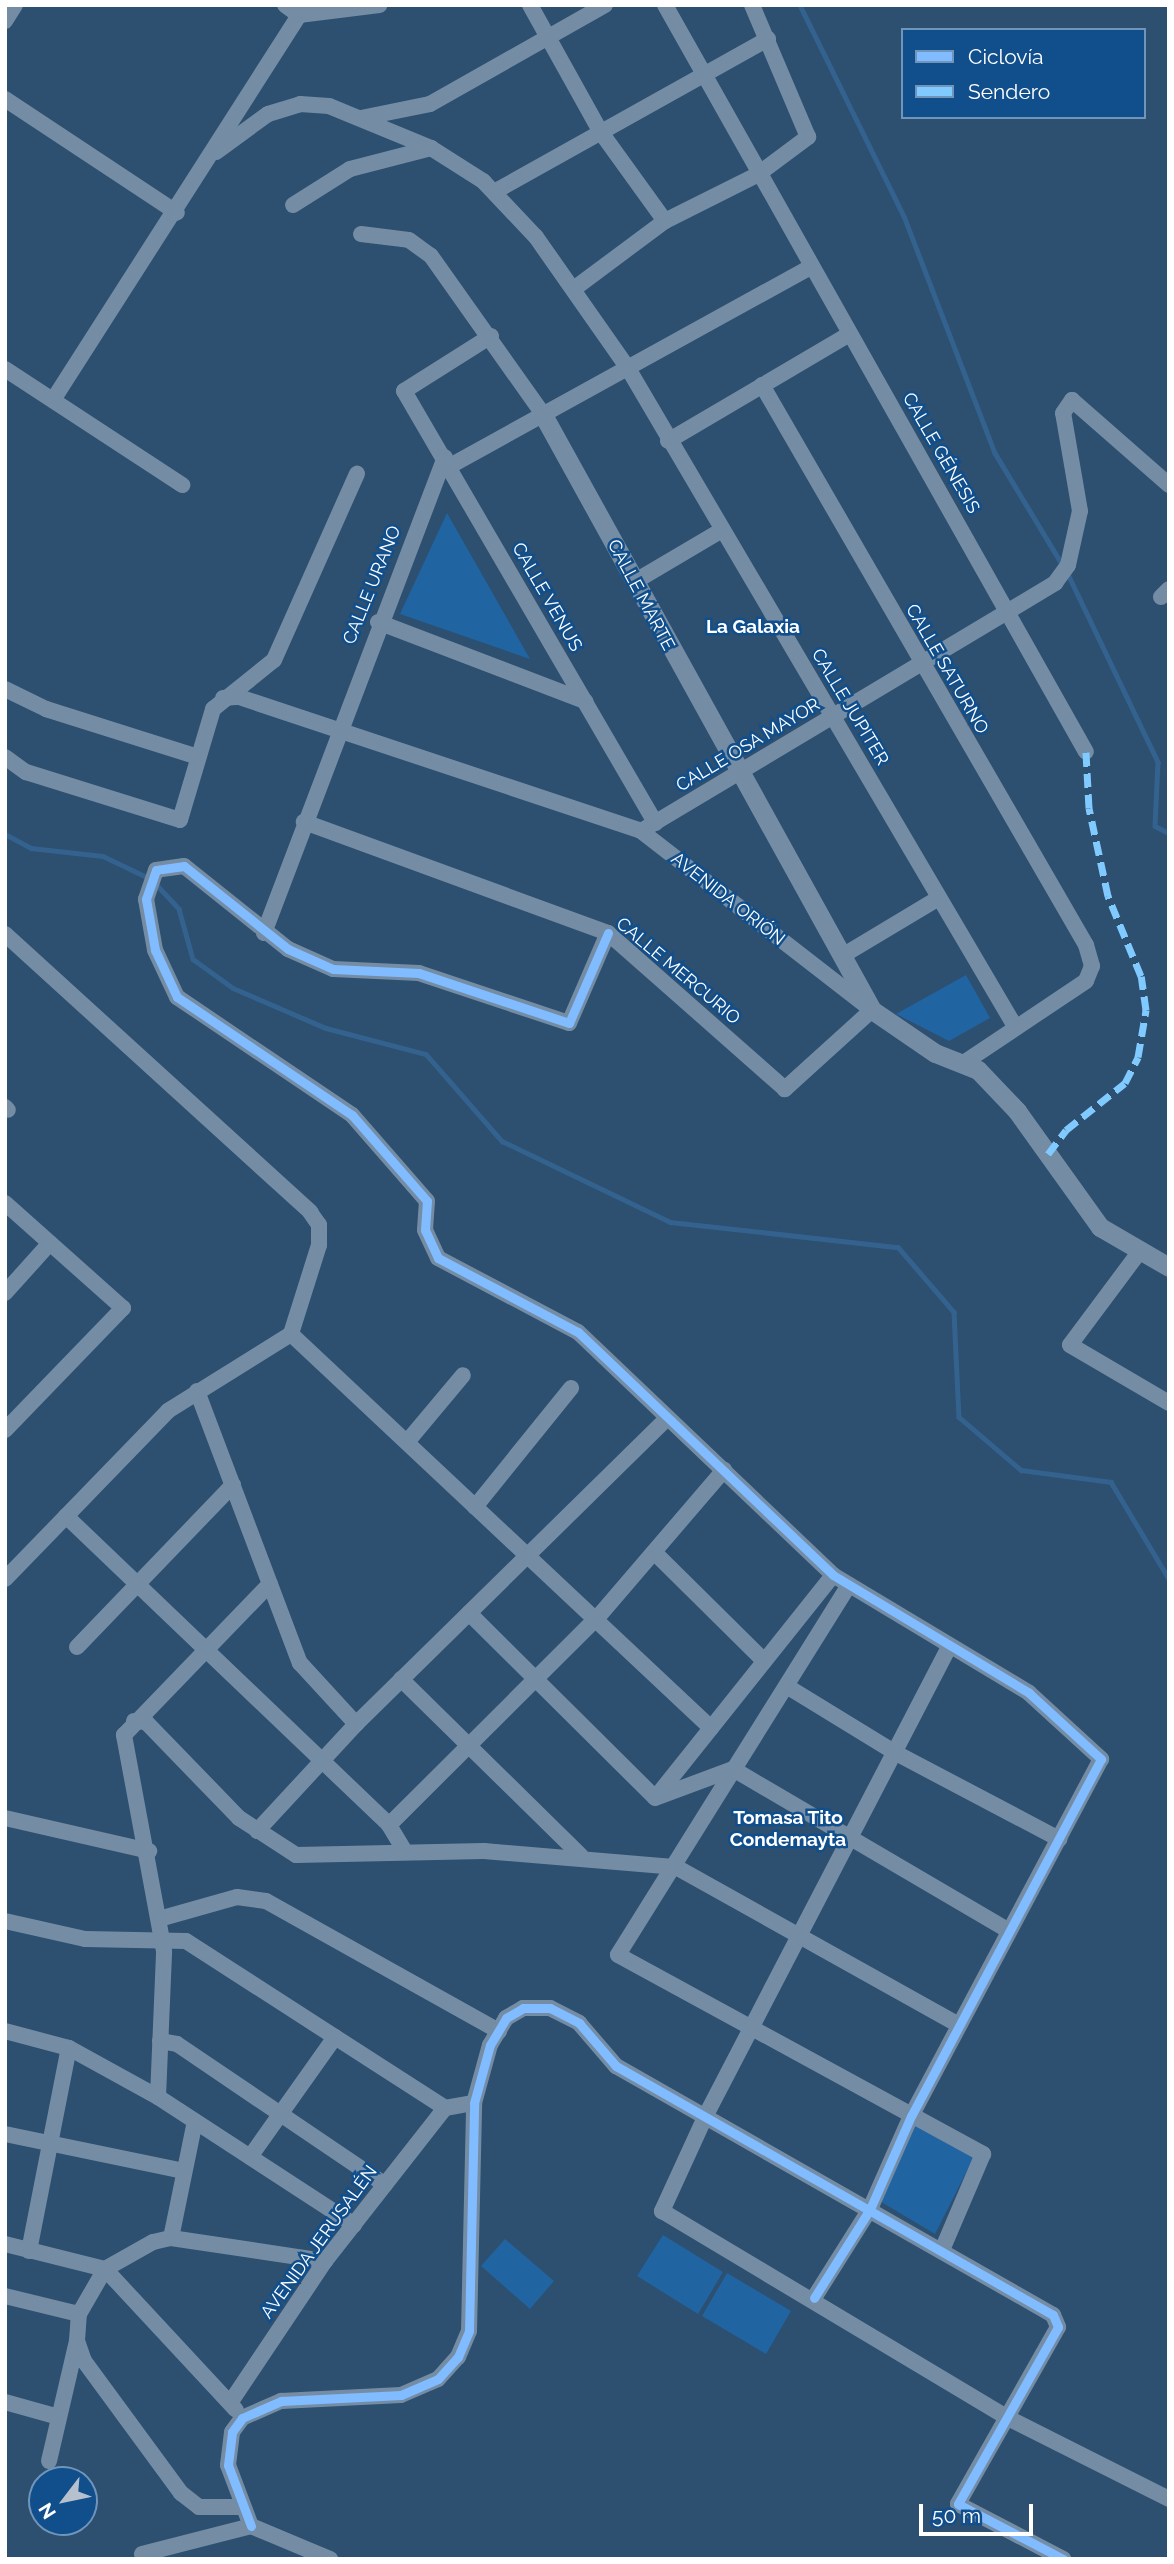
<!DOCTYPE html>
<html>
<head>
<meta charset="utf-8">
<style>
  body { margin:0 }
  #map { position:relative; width:1174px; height:2564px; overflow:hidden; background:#2d4f70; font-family:Raleway,sans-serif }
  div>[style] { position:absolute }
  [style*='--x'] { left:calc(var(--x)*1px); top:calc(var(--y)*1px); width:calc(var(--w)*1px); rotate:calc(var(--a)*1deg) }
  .green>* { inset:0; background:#2164a2 }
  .stream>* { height:4.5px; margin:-2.25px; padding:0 2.25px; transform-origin:2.25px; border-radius:2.25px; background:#34628e }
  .minor>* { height:16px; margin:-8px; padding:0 8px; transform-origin:8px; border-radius:8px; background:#748da5 }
  .tertiary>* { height:19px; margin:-9.5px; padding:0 9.5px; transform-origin:9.5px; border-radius:9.5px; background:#748da5 }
  .quiet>* { height:7px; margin-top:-3.5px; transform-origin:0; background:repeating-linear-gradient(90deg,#80caff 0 14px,transparent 0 21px) }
  .cycleway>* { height:9px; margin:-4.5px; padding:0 4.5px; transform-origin:4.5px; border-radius:4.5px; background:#80bcff }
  span { translate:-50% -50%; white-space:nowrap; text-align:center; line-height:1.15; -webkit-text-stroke:5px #114f8c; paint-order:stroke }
  .street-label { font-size:18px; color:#fff }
  .neighbourhood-label { font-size:19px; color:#fff; font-weight:700 }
  .frame { position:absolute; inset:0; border:7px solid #fff; pointer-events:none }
  .legend { position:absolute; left:901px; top:28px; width:245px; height:91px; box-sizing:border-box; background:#114f8c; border:2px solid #7095ba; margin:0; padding:9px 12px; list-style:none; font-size:21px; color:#fff }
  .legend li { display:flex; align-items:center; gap:14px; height:35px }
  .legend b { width:35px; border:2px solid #7095ba }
  .north { position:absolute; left:28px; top:2466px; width:70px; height:70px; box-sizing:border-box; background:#114f8c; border:2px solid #7095ba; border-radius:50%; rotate:238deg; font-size:19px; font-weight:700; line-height:28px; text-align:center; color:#fff }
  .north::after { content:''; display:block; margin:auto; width:24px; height:32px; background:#b6c1cd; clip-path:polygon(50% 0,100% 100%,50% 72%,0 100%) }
  .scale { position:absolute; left:919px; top:2504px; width:114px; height:32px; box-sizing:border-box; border:4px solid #fff; border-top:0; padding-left:9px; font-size:21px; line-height:24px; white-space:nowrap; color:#fff; -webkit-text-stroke:5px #114f8c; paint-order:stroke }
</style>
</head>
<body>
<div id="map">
  <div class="green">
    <i style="clip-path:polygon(447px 513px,530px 659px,400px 614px)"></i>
    <i style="clip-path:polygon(966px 975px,990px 1018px,949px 1041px,896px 1014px)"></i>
    <i style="clip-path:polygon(915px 2123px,974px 2157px,935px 2234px,878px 2200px)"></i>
    <i style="clip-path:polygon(663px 2235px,723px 2272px,698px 2314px,637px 2276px)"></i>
    <i style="clip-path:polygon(505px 2239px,554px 2281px,530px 2309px,481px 2266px)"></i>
    <i style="clip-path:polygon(727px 2273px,791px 2311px,766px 2354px,702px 2316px)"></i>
  </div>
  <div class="stream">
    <i style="--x:800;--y:5;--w:235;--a:63.8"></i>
    <i style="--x:904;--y:216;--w:254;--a:69"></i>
    <i style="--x:995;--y:453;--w:130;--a:58.9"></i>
    <i style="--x:1067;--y:572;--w:211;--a:64.4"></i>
    <i style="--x:1158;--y:762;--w:64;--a:92.7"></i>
    <i style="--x:1155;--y:826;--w:16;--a:27"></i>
    <i style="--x:5;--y:834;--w:30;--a:28"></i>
    <i style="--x:31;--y:848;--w:72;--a:6.3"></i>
    <i style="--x:103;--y:856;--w:51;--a:25.6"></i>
    <i style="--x:156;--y:884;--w:34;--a:47"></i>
    <i style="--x:179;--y:909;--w:52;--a:74.4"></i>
    <i style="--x:193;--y:959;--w:49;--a:35.9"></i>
    <i style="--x:233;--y:988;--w:101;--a:23.3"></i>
    <i style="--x:326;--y:1028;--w:103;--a:14.6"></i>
    <i style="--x:426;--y:1054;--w:116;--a:48.9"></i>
    <i style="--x:502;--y:1141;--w:187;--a:25.7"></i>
    <i style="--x:670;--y:1222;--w:229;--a:6.3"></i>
    <i style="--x:898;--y:1247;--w:86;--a:49.3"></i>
    <i style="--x:954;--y:1312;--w:105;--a:87.3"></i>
    <i style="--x:959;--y:1417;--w:82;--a:40.5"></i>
    <i style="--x:1021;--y:1470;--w:91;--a:7.6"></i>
    <i style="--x:1111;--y:1482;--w:113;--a:59.1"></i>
  </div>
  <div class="minor">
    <i style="--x:285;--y:5;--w:17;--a:36"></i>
    <i style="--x:299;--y:15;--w:81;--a:-7.1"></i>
    <i style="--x:530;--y:5;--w:144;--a:60.9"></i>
    <i style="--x:600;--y:131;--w:111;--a:54.2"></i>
    <i style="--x:665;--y:5;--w:857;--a:60.59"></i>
    <i style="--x:5;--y:21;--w:19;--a:-58"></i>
    <i style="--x:5;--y:99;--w:206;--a:33.5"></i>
    <i style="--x:361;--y:118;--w:70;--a:-11.5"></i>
    <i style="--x:430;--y:104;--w:201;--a:-29.5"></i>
    <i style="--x:216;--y:152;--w:64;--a:-36.2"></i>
    <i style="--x:268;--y:114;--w:34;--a:-17"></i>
    <i style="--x:300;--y:104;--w:29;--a:4"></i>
    <i style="--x:329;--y:106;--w:110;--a:22.4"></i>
    <i style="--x:431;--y:148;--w:62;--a:32.4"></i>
    <i style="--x:483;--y:181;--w:77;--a:46.6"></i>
    <i style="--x:536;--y:237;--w:162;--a:55"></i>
    <i style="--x:629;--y:370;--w:763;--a:59.54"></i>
    <i style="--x:494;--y:192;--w:314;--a:-29.2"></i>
    <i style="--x:293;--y:205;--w:67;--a:-32.3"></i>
    <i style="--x:350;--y:169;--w:84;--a:-14.5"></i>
    <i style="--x:361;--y:234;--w:48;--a:7.1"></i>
    <i style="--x:409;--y:240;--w:27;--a:36"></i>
    <i style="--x:431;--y:256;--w:192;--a:54.7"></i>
    <i style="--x:575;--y:288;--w:112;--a:-36.7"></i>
    <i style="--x:665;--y:221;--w:103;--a:-26.6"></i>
    <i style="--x:757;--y:175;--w:64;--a:-36.7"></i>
    <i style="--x:808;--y:137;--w:143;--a:-113"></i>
    <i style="--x:491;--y:336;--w:103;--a:147.7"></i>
    <i style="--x:404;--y:391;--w:500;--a:59.8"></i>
    <i style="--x:5;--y:369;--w:212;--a:33.2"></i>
    <i style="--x:762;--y:385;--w:647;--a:59.95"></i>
    <i style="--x:1086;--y:945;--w:22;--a:74"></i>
    <i style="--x:1092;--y:966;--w:16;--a:112"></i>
    <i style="--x:1086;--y:981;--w:149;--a:146.2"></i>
    <i style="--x:53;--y:400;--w:457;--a:-57.4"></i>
    <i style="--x:668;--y:441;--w:211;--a:-30.5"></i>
    <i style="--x:450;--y:466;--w:412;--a:-28.9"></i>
    <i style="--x:634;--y:582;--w:102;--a:-30.6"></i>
    <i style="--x:1161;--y:597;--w:11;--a:-45"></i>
    <i style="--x:378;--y:622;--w:222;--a:20.9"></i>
    <i style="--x:5;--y:689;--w:46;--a:26"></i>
    <i style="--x:46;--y:709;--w:159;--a:17.5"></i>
    <i style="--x:223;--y:698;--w:16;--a:-4"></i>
    <i style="--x:239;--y:697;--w:424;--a:18.4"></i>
    <i style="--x:641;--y:831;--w:292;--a:37.8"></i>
    <i style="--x:872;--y:1010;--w:118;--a:137.8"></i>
    <i style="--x:785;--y:1089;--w:236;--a:-138.6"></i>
    <i style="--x:608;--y:933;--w:324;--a:-159.9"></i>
    <i style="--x:5;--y:757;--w:26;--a:36"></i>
    <i style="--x:26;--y:772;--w:161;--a:17.3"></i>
    <i style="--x:180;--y:820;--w:116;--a:-73.4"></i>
    <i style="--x:213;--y:709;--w:78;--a:-38.8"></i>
    <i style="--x:274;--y:660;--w:204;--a:-66"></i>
    <i style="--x:641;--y:831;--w:483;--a:-30.9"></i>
    <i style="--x:1055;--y:583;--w:22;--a:-54"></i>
    <i style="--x:1068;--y:565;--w:55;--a:-77.5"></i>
    <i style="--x:1080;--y:511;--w:99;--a:-99.8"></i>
    <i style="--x:1063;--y:413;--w:16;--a:-55"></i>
    <i style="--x:1072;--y:400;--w:129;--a:41.2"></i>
    <i style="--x:264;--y:933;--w:509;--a:-69.18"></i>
    <i style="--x:608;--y:933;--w:98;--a:113.4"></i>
    <i style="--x:569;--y:1023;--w:158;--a:-161.6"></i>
    <i style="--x:419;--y:973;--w:86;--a:-177.3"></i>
    <i style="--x:333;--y:969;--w:49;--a:-156"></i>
    <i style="--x:288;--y:949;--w:133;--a:-141.4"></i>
    <i style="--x:184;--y:866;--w:28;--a:172"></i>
    <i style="--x:156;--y:870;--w:31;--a:109"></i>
    <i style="--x:146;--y:899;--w:52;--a:80"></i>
    <i style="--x:155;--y:950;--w:52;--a:64.9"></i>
    <i style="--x:177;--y:997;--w:211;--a:34"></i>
    <i style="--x:352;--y:1115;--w:114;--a:48.9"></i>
    <i style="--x:427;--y:1201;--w:29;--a:94"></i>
    <i style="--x:425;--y:1230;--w:31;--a:65"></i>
    <i style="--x:438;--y:1258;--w:158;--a:27.9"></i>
    <i style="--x:578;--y:1332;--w:352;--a:43.6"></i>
    <i style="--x:833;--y:1575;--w:229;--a:31"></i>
    <i style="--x:1029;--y:1693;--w:98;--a:42.5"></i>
    <i style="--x:1101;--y:1759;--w:404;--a:118"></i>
    <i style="--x:911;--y:2116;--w:102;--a:113.8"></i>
    <i style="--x:870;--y:2209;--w:105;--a:122.2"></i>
    <i style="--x:5;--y:934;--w:413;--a:42.3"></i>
    <i style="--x:310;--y:1212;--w:16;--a:55"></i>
    <i style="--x:319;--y:1225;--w:20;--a:90"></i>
    <i style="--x:319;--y:1245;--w:93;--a:107.5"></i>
    <i style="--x:291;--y:1334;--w:145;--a:148"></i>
    <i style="--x:168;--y:1411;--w:234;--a:134.1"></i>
    <i style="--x:842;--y:956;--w:113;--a:-30.9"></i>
    <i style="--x:5;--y:1107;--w:4;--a:45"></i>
    <i style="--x:5;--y:1203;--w:158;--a:41.7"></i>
    <i style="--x:123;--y:1308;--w:170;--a:134"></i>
    <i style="--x:1140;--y:1251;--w:117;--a:126.7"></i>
    <i style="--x:1070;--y:1345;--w:115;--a:30.4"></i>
    <i style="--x:5;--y:1293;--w:67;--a:-48"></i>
    <i style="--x:291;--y:1334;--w:576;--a:43.17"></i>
    <i style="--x:197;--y:1391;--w:291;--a:69.3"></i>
    <i style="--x:300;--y:1663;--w:83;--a:47.4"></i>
    <i style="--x:407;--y:1442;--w:87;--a:-50.1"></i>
    <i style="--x:475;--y:1507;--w:153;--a:-51.1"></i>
    <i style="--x:66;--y:1516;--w:447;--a:43.7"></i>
    <i style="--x:389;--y:1825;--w:31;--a:59"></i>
    <i style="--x:654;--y:1552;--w:155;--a:44.7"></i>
    <i style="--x:849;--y:1585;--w:436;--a:122"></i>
    <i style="--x:618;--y:1955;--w:416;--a:28.6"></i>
    <i style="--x:983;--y:2154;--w:104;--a:113.1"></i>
    <i style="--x:469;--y:1613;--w:262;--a:44.8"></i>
    <i style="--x:655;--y:1798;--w:83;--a:-20.4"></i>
    <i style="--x:733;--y:1769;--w:320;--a:30.4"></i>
    <i style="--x:77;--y:1647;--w:225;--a:-46.1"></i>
    <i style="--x:948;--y:1649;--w:525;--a:117.44"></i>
    <i style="--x:706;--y:2115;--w:106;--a:114.6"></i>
    <i style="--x:662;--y:2211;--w:403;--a:30.9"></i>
    <i style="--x:1008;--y:2418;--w:180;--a:26.7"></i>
    <i style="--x:401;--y:1679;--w:252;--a:44.5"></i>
    <i style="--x:788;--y:1687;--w:124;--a:31.5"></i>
    <i style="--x:894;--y:1752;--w:187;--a:27.8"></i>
    <i style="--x:134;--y:1721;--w:12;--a:5"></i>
    <i style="--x:146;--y:1722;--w:134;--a:45.9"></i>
    <i style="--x:239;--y:1818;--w:68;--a:33"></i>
    <i style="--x:296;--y:1855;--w:188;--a:-1.2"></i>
    <i style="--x:484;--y:1851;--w:193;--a:4.8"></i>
    <i style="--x:676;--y:1867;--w:324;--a:29.2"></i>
    <i style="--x:656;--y:1797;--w:284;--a:-51.4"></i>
    <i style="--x:5;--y:1818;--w:148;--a:12.9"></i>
    <i style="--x:389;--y:1825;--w:295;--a:-44.9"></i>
    <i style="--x:598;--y:1617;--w:194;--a:-49.4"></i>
    <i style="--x:257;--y:1831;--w:146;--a:-47.2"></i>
    <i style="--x:356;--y:1724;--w:436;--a:-44.5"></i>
    <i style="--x:159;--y:1919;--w:81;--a:-15.8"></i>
    <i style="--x:237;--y:1897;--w:29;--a:8"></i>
    <i style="--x:266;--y:1901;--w:267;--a:29.2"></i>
    <i style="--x:5;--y:1921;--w:82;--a:12.7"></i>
    <i style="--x:85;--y:1939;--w:101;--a:1.1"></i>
    <i style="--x:186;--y:1941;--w:308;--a:32.8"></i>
    <i style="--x:445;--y:2108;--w:29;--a:-10"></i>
    <i style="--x:5;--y:2031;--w:66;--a:14.9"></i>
    <i style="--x:69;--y:2048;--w:102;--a:28.8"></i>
    <i style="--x:158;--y:2097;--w:234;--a:33.1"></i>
    <i style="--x:160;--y:2041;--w:17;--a:10"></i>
    <i style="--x:177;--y:2044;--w:251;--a:34.1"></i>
    <i style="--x:158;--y:2097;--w:146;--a:-87.6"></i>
    <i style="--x:164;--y:1951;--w:220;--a:-100.5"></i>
    <i style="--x:124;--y:1735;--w:210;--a:-46"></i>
    <i style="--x:5;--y:2134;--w:182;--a:11.7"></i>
    <i style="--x:250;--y:2157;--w:147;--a:-54.7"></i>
    <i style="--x:171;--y:2238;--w:119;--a:-78.4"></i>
    <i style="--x:5;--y:2244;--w:103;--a:14"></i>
    <i style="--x:105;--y:2269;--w:192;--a:47.1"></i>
    <i style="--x:29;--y:2251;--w:207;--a:-78.9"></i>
    <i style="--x:5;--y:2296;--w:76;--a:13.7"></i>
    <i style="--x:5;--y:2402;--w:52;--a:15.6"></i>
    <i style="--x:230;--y:2403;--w:171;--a:-56.2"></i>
    <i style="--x:325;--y:2261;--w:194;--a:-51.9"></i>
    <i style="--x:49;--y:2461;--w:123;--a:-76.9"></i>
    <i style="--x:239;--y:2507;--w:40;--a:180"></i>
    <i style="--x:199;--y:2507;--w:23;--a:-142"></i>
    <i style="--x:181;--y:2493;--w:164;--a:-126.3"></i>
    <i style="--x:84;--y:2361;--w:21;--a:-109"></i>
    <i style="--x:77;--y:2341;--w:27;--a:-86"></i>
    <i style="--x:79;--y:2314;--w:52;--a:-60"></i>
    <i style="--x:105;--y:2269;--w:55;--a:-29.4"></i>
    <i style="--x:153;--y:2242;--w:18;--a:-13"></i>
    <i style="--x:171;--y:2238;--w:156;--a:8.5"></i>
    <i style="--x:251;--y:2526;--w:65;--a:-110.7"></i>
    <i style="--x:228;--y:2465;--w:33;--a:-83"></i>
    <i style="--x:232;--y:2432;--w:17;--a:-54"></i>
    <i style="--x:242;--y:2418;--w:43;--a:-23.6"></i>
    <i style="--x:281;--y:2401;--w:120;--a:-2.9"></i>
    <i style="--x:401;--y:2395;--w:40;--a:-23.4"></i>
    <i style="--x:438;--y:2379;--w:30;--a:-48"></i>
    <i style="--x:458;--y:2357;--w:28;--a:-67"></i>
    <i style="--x:469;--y:2331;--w:228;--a:-88.7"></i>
    <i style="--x:474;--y:2103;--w:60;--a:-74.6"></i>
    <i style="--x:490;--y:2045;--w:31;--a:-59"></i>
    <i style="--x:506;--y:2018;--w:20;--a:-30"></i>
    <i style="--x:523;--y:2008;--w:27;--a:0"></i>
    <i style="--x:550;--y:2008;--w:33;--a:27"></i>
    <i style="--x:579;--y:2023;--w:57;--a:49.3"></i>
    <i style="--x:616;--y:2066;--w:503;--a:29.67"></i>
    <i style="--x:1053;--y:2315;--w:13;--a:67"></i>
    <i style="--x:1058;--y:2327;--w:203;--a:119.5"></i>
    <i style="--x:958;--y:2504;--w:119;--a:27.6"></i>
    <i style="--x:142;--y:2554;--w:113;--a:-14.4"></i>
    <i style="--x:251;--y:2526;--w:86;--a:22.7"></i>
  </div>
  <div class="tertiary">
    <i style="--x:542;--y:413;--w:682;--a:61.07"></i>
    <i style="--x:872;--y:1010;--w:76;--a:34.3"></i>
    <i style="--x:935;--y:1053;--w:46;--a:21.6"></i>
    <i style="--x:978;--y:1070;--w:57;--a:46.4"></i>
    <i style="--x:1017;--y:1111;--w:143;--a:54.4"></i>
    <i style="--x:1100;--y:1227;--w:80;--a:30.1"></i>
  </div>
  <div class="quiet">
    <i style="--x:1048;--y:1154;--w:30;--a:-53"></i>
    <i style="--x:1066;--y:1130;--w:75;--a:-38.5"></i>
    <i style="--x:1125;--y:1083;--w:29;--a:-63"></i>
    <i style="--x:1138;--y:1057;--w:48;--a:-80.3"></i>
    <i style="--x:1146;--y:1010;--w:34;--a:-98"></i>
    <i style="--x:1141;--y:976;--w:87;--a:-112.4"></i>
    <i style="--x:1108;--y:896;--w:90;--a:-102.2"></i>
    <i style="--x:1089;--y:808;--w:56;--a:-93.1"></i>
  </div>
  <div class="cycleway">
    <i style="--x:608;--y:933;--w:98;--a:113.4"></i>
    <i style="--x:569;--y:1023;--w:158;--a:-161.6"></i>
    <i style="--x:419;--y:973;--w:86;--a:-177.3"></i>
    <i style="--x:333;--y:969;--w:49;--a:-156"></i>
    <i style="--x:288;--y:949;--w:133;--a:-141.4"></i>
    <i style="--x:184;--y:866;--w:28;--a:172"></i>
    <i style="--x:156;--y:870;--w:31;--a:109"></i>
    <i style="--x:146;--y:899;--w:52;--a:80"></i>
    <i style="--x:155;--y:950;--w:52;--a:64.9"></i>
    <i style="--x:177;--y:997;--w:211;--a:34"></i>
    <i style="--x:352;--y:1115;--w:114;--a:48.9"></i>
    <i style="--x:427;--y:1201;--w:29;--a:94"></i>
    <i style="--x:425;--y:1230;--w:31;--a:65"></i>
    <i style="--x:438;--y:1258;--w:158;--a:27.9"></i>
    <i style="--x:578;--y:1332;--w:352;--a:43.6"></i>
    <i style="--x:833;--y:1575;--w:229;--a:31"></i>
    <i style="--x:1029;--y:1693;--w:98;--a:42.5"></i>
    <i style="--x:1101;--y:1759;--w:404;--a:118"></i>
    <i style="--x:911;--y:2116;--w:102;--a:113.8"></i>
    <i style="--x:870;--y:2209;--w:105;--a:122.2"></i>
    <i style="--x:251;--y:2526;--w:65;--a:-110.7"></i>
    <i style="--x:228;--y:2465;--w:33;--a:-83"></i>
    <i style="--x:232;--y:2432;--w:17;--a:-54"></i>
    <i style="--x:242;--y:2418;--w:43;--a:-23.6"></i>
    <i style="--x:281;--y:2401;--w:120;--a:-2.9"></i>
    <i style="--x:401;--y:2395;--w:40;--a:-23.4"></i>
    <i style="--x:438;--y:2379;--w:30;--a:-48"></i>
    <i style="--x:458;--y:2357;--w:28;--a:-67"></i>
    <i style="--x:469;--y:2331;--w:228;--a:-88.7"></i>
    <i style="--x:474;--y:2103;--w:60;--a:-74.6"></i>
    <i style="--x:490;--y:2045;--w:31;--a:-59"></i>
    <i style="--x:506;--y:2018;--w:20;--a:-30"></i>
    <i style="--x:523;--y:2008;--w:27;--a:0"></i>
    <i style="--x:550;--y:2008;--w:33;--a:27"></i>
    <i style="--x:579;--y:2023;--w:57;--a:49.3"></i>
    <i style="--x:616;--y:2066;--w:503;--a:29.67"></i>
    <i style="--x:1053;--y:2315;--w:13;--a:67"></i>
    <i style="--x:1058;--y:2327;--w:203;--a:119.5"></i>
    <i style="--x:958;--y:2504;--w:119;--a:27.6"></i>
  </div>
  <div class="street-label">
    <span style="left:941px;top:453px;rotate:60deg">CALLE GÉNESIS</span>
    <span style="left:372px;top:585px;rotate:-68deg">CALLE URANO</span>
    <span style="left:641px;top:595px;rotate:62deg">CALLE MARTE</span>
    <span style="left:547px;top:597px;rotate:60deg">CALLE VENUS</span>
    <span style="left:947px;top:669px;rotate:60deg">CALLE SATURNO</span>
    <span style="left:850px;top:707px;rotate:59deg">CALLE JUPITER</span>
    <span style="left:748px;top:745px;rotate:-31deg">CALLE OSA MAYOR</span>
    <span style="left:728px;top:899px;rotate:38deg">AVENIDA ORIÓN</span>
    <span style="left:678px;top:971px;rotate:40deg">CALLE MERCURIO</span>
    <span style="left:319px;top:2242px;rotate:-54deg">AVENIDA JERUSALÉN</span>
  </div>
  <div class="neighbourhood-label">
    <span style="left:753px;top:627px">La Galaxia</span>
    <span style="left:788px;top:1829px">Tomasa Tito<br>Condemayta</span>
  </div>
  <div class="frame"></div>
  <ul class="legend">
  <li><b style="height:9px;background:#80bcff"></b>Ciclovía</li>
  <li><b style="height:9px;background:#80caff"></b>Sendero</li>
  </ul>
  <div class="north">N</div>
  <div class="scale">50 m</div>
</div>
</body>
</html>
